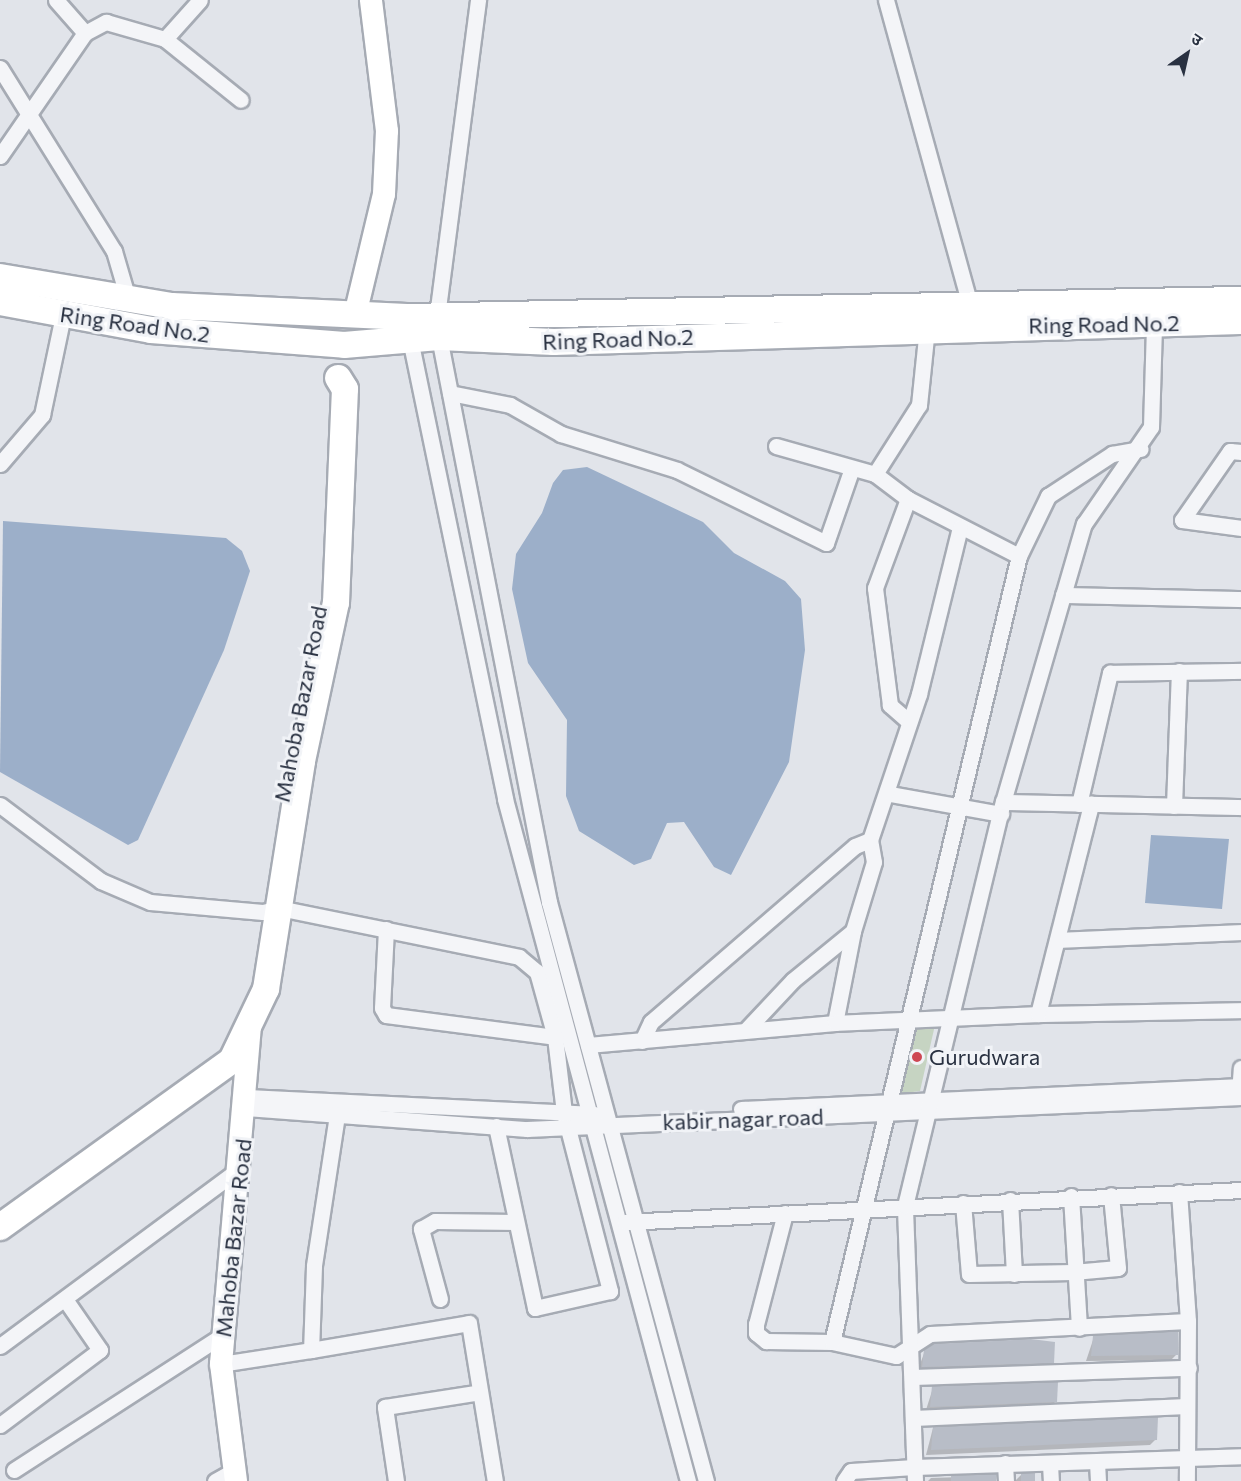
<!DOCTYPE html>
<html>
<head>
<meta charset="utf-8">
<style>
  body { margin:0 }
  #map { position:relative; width:1241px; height:1481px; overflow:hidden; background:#e1e4ea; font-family:Commissioner,"Noto Sans Devanagari",sans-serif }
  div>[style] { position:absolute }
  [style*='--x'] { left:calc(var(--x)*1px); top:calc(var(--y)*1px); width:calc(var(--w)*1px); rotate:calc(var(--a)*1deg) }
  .green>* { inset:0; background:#c6d4c2 }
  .water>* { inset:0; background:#9cafc9 }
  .shadow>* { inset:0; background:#0003 }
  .building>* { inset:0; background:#b8bdc7 }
  .roads { filter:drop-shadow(2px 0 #a6abb4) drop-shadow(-2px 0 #a6abb4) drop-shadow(0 2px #a6abb4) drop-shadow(0 -2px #a6abb4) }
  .street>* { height:15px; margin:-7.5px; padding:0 7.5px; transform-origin:7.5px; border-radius:7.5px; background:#f4f5f8 }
  .secondary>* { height:22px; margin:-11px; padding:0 11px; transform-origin:11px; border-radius:11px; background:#fff }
  .primary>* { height:26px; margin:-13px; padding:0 13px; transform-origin:13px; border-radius:13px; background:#fff }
  .dots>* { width:16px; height:16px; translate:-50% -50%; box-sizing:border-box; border:3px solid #f1f3f7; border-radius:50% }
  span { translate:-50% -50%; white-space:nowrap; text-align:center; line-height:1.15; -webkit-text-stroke:6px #f1f3f7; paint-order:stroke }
  .street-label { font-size:22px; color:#293141 }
  .poi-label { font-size:22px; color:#293141 }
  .left { translate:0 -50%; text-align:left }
  .north { position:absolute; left:1157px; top:24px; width:60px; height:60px; -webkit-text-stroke:4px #f1f3f7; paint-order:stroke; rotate:34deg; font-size:16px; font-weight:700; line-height:24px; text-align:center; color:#293141 }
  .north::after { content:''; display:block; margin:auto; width:21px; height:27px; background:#293141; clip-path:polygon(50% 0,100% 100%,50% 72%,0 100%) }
</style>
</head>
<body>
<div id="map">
  <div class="green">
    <i style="clip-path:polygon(911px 1025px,935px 1025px,920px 1091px,898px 1094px)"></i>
  </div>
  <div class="water">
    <i style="clip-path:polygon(587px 467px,703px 522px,734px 553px,785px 581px,801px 599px,805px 650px,789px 762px,731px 875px,714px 867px,684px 822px,667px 823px,651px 859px,634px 865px,579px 831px,566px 796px,567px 720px,528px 663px,512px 589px,516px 554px,542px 513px,553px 483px,563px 470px)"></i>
    <i style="clip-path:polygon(3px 521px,226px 538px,242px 551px,250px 571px,224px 650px,138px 840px,128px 845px,0 772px)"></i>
    <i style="clip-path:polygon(1151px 835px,1229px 839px,1222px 909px,1145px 903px)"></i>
  </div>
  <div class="shadow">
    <i style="clip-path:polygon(1094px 1337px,1177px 1354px,1171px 1360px,1086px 1361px)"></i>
    <i style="clip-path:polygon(925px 1351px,1053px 1362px,1047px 1368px,917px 1372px)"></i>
    <i style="clip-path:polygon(933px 1388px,1056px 1401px,1050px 1407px,925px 1413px)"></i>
    <i style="clip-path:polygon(933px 1428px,1156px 1439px,1150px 1445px,926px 1455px)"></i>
    <i style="clip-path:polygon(1021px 1475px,1034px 1481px,1015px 1481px)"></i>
    <i style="clip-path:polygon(994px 1476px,995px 1481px,928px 1481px,931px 1478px)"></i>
  </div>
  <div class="building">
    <i style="clip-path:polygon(1178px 1331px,1178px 1355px,1091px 1356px,1093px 1336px)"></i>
    <i style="clip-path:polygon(1031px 1339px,1055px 1342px,1054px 1363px,922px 1367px,924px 1350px,933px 1344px)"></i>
    <i style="clip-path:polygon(1058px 1382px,1057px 1402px,930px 1407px,932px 1386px)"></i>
    <i style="clip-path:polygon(1158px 1417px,1157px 1440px,931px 1450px,933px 1427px)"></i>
    <i style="clip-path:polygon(1021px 1473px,1035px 1473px,1035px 1481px,1021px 1481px)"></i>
    <i style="clip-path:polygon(996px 1474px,996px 1481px,951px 1481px,951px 1476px)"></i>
  </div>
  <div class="roads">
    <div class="street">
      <i style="--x:56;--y:0;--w:44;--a:48.7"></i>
      <i style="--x:886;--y:0;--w:315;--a:74.6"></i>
      <i style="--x:165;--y:39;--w:52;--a:-48.1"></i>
      <i style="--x:0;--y:68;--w:216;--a:58.1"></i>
      <i style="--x:114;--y:251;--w:50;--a:73.7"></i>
      <i style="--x:0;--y:156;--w:150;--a:-55.4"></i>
      <i style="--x:85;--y:33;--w:24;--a:-28"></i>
      <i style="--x:106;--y:22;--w:61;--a:16.1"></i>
      <i style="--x:165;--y:39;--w:97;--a:38.8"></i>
      <i style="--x:437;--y:316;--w:319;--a:-82.6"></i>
      <i style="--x:439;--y:337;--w:576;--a:78.98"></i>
      <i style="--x:549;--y:902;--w:600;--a:74.83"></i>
      <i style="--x:410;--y:339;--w:470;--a:78.3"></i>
      <i style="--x:505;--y:799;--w:706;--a:74.98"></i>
      <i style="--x:450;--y:393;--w:61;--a:11.3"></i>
      <i style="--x:510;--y:405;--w:59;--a:29.6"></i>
      <i style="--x:561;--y:434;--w:121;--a:17.2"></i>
      <i style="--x:677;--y:470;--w:166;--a:26.1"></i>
      <i style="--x:826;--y:543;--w:79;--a:-70.9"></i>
      <i style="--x:776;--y:446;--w:103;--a:15.8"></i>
      <i style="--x:875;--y:474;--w:41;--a:37.1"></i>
      <i style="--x:908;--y:499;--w:125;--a:27.2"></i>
      <i style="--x:1241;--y:452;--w:11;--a:-175"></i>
      <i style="--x:1230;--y:451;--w:84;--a:124.8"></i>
      <i style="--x:1182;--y:520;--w:60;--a:7.7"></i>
      <i style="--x:0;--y:464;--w:65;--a:-49.4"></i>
      <i style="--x:42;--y:415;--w:102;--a:-78.1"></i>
      <i style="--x:875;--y:474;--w:82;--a:-57.5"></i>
      <i style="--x:919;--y:405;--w:78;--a:-84.1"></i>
      <i style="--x:1063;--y:595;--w:178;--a:1.3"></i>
      <i style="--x:907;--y:720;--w:23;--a:-139"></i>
      <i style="--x:890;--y:705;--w:118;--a:-97.3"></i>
      <i style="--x:875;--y:588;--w:95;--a:-69.7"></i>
      <i style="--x:890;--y:794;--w:113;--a:10.2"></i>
      <i style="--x:1003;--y:802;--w:290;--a:-73.8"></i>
      <i style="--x:1084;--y:524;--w:118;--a:-55.4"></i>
      <i style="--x:1151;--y:427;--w:104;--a:-88.3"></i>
      <i style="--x:1079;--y:804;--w:135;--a:-76.7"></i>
      <i style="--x:1110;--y:673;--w:131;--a:-0.9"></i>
      <i style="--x:0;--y:805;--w:126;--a:37"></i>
      <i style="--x:101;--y:881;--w:53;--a:23.2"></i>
      <i style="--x:150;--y:902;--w:113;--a:5.1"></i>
      <i style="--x:263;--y:912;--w:16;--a:-14"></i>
      <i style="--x:279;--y:908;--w:245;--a:11.5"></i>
      <i style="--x:519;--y:957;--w:23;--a:40"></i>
      <i style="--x:537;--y:972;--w:67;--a:74.5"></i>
      <i style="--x:1174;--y:806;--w:135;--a:-87.9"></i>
      <i style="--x:386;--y:929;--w:79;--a:92.9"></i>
      <i style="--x:382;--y:1008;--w:8;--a:60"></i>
      <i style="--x:386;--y:1015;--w:170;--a:7.4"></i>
      <i style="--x:555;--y:1037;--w:77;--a:83.2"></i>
      <i style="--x:564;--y:1113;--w:184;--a:75.5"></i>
      <i style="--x:610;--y:1291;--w:77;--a:167.2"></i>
      <i style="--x:535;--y:1308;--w:186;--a:-102.1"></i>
      <i style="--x:1058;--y:940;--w:183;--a:-2.5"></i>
      <i style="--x:1038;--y:1014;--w:203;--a:-1.1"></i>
      <i style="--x:835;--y:1023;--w:94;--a:-78.9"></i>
      <i style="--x:747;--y:1029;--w:67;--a:-46.8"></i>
      <i style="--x:793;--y:980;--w:77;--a:-39.2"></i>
      <i style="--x:853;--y:931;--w:72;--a:-73.1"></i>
      <i style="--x:874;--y:862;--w:22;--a:-100"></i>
      <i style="--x:870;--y:840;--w:154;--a:-71.4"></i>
      <i style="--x:919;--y:694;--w:172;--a:-76.2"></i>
      <i style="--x:642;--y:1041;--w:21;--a:-65"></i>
      <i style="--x:651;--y:1022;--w:269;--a:-40.8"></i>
      <i style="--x:855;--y:846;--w:16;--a:-22"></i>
      <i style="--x:588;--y:1045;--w:248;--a:-5.1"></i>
      <i style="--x:835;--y:1023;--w:203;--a:-2.5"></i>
      <i style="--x:1038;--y:1014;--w:217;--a:-75.8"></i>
      <i style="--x:1239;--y:1094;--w:26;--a:-86"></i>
      <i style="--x:247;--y:1097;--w:348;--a:2.8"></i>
      <i style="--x:246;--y:1108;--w:282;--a:4.3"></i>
      <i style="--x:527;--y:1129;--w:715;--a:-2.57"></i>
      <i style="--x:741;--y:1109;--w:501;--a:-2.63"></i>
      <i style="--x:337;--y:1115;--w:153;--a:98.7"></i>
      <i style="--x:314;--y:1266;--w:84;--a:92"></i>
      <i style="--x:311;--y:1350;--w:160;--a:-9.7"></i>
      <i style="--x:469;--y:1323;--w:160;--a:80.7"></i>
      <i style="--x:1179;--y:1192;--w:129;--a:86"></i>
      <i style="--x:1188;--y:1321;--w:160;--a:90.4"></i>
      <i style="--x:1071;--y:1196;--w:132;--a:86.5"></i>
      <i style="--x:1010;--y:1200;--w:74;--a:86.9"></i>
      <i style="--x:963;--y:1203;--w:71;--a:85.2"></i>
      <i style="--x:969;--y:1274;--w:104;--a:-1.1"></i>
      <i style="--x:1073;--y:1272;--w:45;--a:-5.1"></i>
      <i style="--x:1118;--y:1268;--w:73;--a:-95.5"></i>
      <i style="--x:785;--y:1213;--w:115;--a:104.6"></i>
      <i style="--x:756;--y:1324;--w:9;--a:90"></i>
      <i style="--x:756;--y:1333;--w:13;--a:39"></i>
      <i style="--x:766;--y:1341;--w:66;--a:0.9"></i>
      <i style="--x:832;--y:1342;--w:66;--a:12.3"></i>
      <i style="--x:896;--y:1356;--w:40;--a:-32.9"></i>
      <i style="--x:930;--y:1334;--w:258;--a:-2.9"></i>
      <i style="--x:625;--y:1222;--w:617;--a:-2.97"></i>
      <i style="--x:440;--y:1299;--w:73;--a:-105.2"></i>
      <i style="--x:421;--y:1229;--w:16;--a:-30"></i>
      <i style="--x:435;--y:1221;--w:81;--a:0.7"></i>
      <i style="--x:832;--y:1342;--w:808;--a:-76.62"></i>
      <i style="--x:1019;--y:556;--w:67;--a:-64.2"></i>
      <i style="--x:1048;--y:496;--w:77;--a:-33.3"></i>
      <i style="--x:1112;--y:454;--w:29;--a:-10"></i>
      <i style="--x:0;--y:1346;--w:297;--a:-36.5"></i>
      <i style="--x:221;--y:1364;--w:91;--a:-8.8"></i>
      <i style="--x:913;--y:1377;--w:276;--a:-1.9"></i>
      <i style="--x:913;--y:1418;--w:274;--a:-2.5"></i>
      <i style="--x:0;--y:1425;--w:125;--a:-36.9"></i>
      <i style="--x:100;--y:1350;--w:62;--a:-124.5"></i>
      <i style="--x:1097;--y:1462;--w:19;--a:87"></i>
      <i style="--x:1005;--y:1463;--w:18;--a:87"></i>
      <i style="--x:1050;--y:1464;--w:17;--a:87"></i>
      <i style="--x:14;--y:1470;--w:249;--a:-32.9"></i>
      <i style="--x:215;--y:1481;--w:23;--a:-29"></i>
      <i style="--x:396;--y:1481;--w:75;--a:-98.5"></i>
      <i style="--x:385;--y:1407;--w:90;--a:-8.9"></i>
      <i style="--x:844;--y:1481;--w:12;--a:-55"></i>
      <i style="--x:851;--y:1471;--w:63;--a:-3.6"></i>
      <i style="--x:914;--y:1467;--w:327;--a:-1.9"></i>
      <i style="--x:915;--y:1481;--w:275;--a:-92.1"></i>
      <i style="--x:905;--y:1206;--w:416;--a:-76.4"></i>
      <i style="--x:1003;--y:802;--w:238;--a:1.2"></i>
    </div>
    <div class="secondary">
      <i style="--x:355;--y:315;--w:124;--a:-76.5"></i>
      <i style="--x:384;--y:194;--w:63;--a:-87.3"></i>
      <i style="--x:387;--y:131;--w:132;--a:-97"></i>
      <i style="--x:236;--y:1481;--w:118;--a:-97.3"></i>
      <i style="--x:221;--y:1364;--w:339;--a:-85.1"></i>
    </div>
    <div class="primary">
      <i style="--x:0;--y:277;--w:174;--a:9.6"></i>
      <i style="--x:172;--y:306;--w:235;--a:2.7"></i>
      <i style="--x:407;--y:317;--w:834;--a:-1.17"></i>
      <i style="--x:0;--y:302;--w:154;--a:10.5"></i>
      <i style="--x:151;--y:330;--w:194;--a:4.4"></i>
      <i style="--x:344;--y:345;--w:95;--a:-4.8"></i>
      <i style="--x:439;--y:337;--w:115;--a:2.5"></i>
      <i style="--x:554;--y:342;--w:687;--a:-1.75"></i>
      <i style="--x:0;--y:1227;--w:286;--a:-35.7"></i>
      <i style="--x:232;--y:1060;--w:79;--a:-64.4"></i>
      <i style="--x:266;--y:989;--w:231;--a:-81"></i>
      <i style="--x:302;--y:761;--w:162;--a:-77.9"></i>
      <i style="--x:336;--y:603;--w:214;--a:-87.6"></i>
      <i style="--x:345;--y:389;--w:13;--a:-122"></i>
    </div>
  </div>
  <div class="dots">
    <i style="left:917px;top:1057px;background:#ce4753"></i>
  </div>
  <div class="street-label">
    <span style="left:135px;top:324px;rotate:8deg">Ring Road No.2</span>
    <span style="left:1104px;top:324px;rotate:-1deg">Ring Road No.2</span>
    <span style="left:618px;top:339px;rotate:-2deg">Ring Road No.2</span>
    <span style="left:300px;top:704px;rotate:-79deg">Mahoba Bazar Road</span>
    <span style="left:743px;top:1119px;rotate:-2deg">kabir nagar road</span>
    <span style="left:233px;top:1238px;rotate:-84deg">Mahoba Bazar Road</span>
  </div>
  <div class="poi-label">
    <span class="left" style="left:929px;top:1057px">Gurudwara</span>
  </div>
  <div class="north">उ</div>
</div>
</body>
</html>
